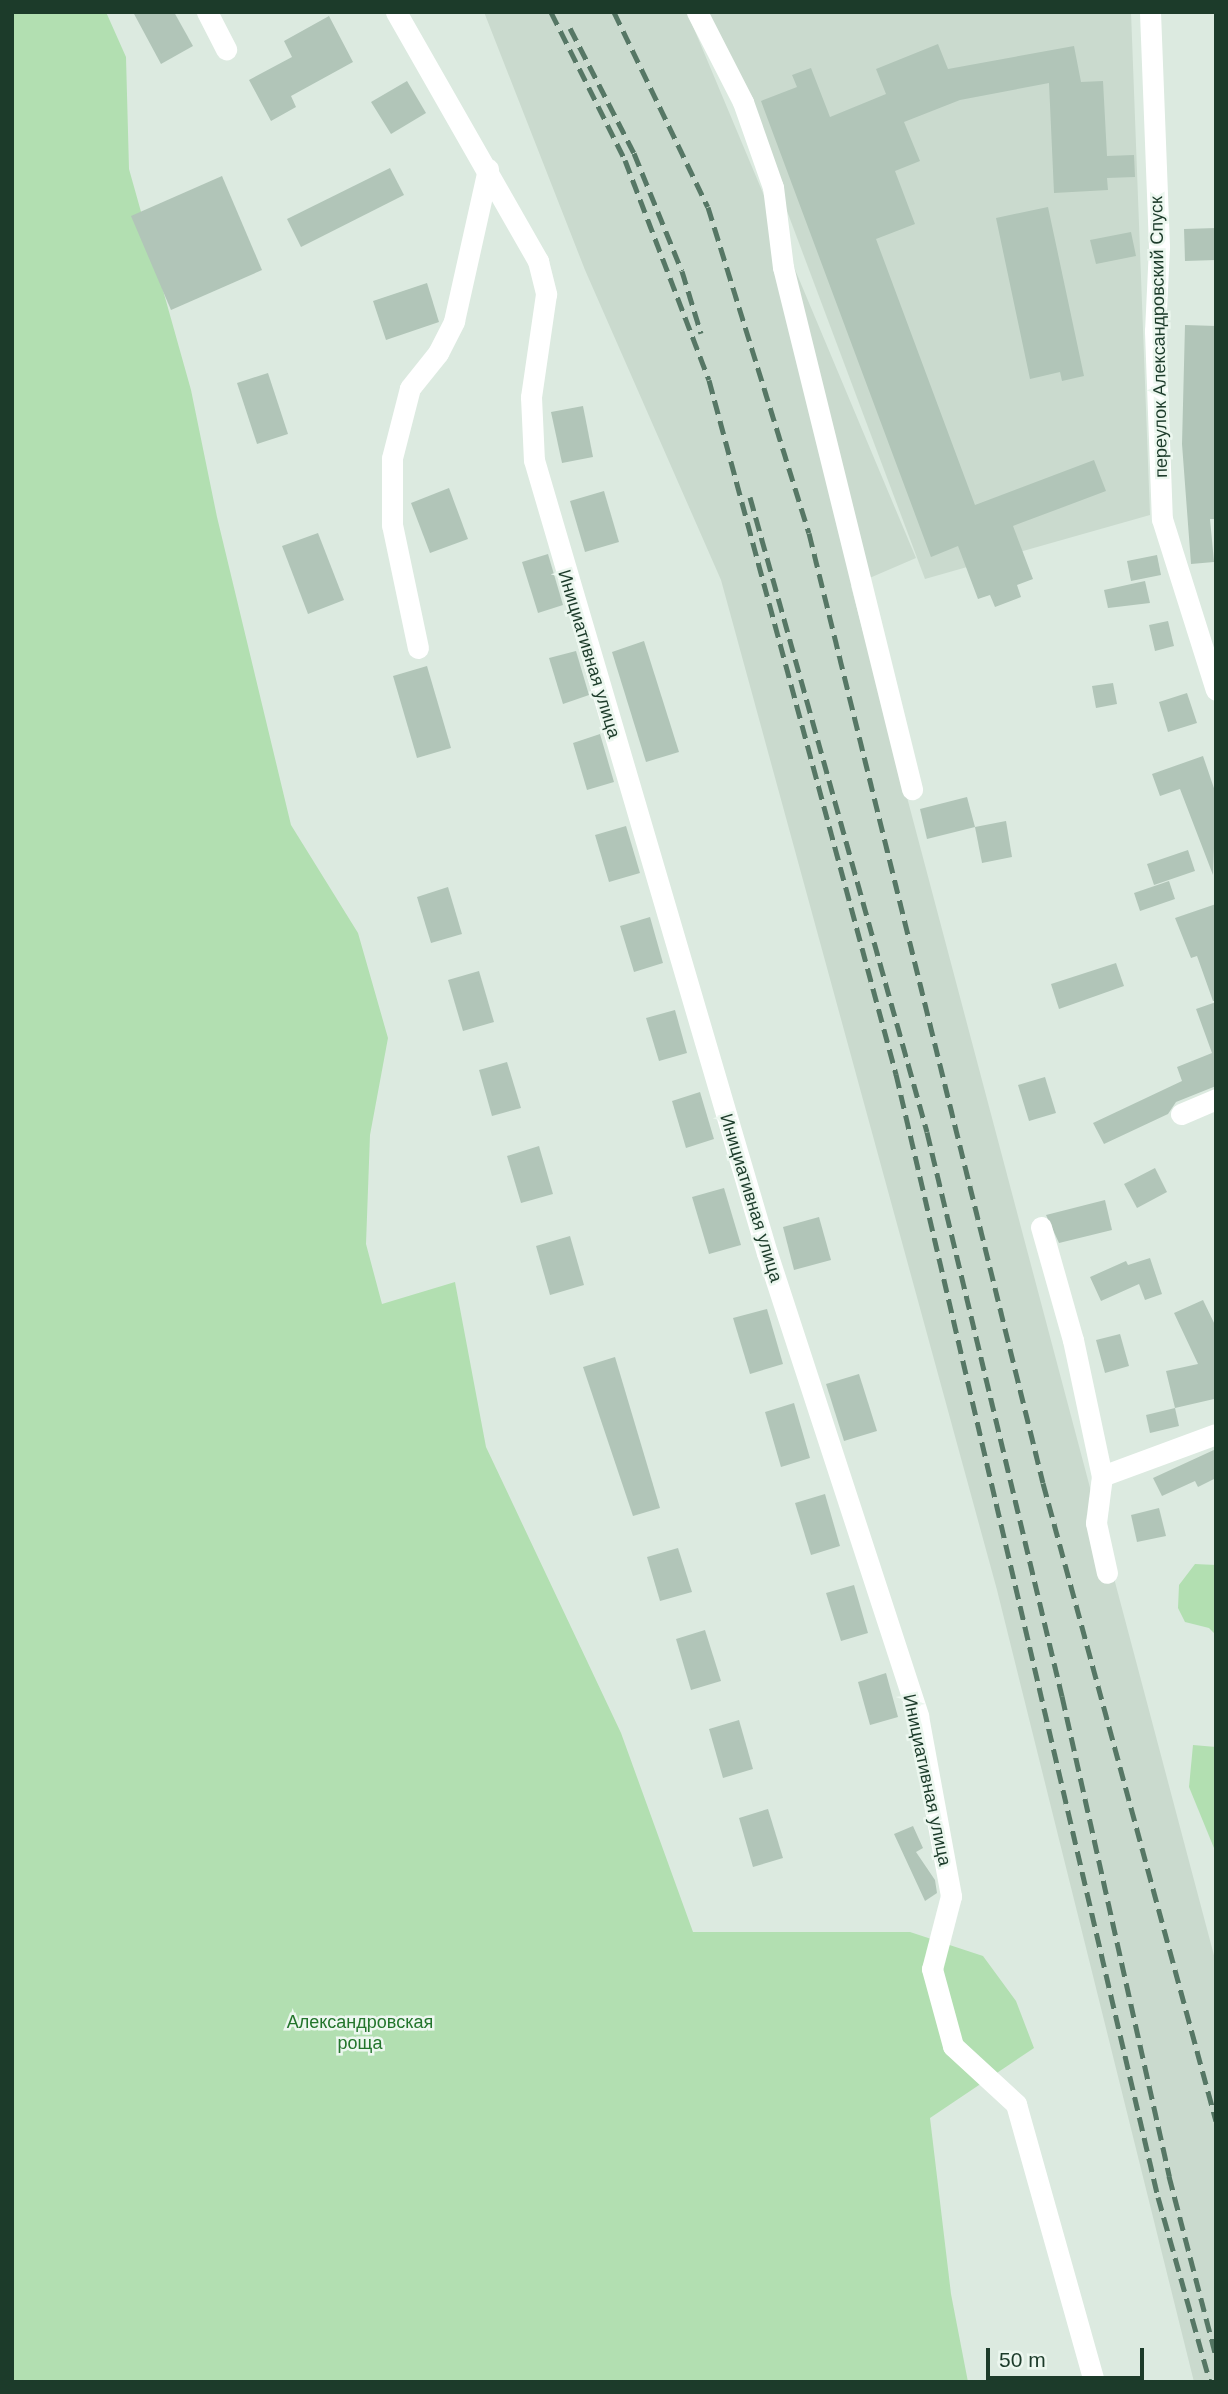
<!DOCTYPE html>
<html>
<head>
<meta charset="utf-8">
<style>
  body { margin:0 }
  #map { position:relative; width:1228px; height:2394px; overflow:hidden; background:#dceae0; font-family:Helvetica,sans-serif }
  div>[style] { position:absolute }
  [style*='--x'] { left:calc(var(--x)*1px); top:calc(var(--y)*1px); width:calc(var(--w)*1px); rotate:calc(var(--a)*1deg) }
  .built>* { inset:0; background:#cadace }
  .green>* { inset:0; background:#b2dfb1 }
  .building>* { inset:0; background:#b1c5b8 }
  .minor>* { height:21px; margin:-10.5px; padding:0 10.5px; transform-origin:10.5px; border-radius:10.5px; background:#fff }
  .rail>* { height:5px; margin-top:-2.5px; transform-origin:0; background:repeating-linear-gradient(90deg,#567765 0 14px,transparent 0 21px) }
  span { translate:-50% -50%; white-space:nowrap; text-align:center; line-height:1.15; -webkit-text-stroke:5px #ecf7ef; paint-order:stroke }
  .street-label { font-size:18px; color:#1c3b2a }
  .park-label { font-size:18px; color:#23752c }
  .frame { position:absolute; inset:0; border:14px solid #1c3b2a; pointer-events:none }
  .scale { position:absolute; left:986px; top:2348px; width:158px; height:32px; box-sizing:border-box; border:4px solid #1c3b2a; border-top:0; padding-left:9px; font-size:21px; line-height:24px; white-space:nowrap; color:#1c3b2a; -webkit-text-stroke:5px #ecf7ef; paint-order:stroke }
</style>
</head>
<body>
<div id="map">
  <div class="built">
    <i style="clip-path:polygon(484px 12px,687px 12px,916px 558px,851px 586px,1216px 1963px,1216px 2382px,1194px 2382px,997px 1590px,721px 580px,585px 270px)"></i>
    <i style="clip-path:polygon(698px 12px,1131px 12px,1150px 515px,925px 579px,763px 147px)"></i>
  </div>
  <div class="green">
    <i style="clip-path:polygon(12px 12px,106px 12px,126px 57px,129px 169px,191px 390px,217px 517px,291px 825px,358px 933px,388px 1038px,370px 1135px,366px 1244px,382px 1304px,455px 1282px,486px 1447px,621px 1733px,693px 1932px,910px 1932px,983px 1956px,1016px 2001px,1034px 2048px,930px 2118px,951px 2294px,968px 2382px,12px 2382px)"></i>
    <i style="clip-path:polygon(1195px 1564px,1216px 1565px,1216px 1635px,1209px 1628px,1185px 1622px,1178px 1608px,1179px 1585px)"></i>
    <i style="clip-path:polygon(1193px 1745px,1216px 1747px,1216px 1853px,1189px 1787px)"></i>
  </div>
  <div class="building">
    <i style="clip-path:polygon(133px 12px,174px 12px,193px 46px,161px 64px)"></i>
    <i style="clip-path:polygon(329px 16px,353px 62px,291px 96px,296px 107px,271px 121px,249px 80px,292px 57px,284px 41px)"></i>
    <i style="clip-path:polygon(938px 44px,948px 69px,1074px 46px,1081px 82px,1103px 81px,1107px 156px,1134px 155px,1135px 177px,1107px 178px,1108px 190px,1054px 193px,1049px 83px,960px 100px,904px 122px,920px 161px,895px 171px,915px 224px,876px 239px,975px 505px,1094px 460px,1106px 491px,1013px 526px,1033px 579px,1017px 585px,1021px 597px,995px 607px,990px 595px,978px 599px,958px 546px,931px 557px,761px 101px,797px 87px,792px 75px,811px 68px,830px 117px,886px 94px,876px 69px)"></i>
    <i style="clip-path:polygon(407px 81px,426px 113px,391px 134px,371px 102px)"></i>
    <i style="clip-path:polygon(390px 168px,404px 195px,301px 247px,287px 219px)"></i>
    <i style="clip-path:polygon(222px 176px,262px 270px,171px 310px,131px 216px)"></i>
    <i style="clip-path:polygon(1048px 207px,1084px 376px,1062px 381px,1060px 372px,1030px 379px,996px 218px)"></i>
    <i style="clip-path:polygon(1216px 228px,1216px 260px,1185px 261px,1184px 229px)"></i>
    <i style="clip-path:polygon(1131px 232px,1136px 256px,1096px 264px,1090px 240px)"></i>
    <i style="clip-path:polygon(427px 283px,439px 322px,386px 340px,373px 301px)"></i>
    <i style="clip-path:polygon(1185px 325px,1216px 326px,1216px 519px,1210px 519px,1214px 562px,1191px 564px,1182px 444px)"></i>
    <i style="clip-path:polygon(268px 373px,288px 434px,257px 444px,237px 383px)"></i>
    <i style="clip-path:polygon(583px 406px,593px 457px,562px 463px,551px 412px)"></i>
    <i style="clip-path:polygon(449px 488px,468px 539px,430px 553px,411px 503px)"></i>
    <i style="clip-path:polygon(604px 491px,619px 542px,585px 552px,570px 501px)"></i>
    <i style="clip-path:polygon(318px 533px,344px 600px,308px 614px,282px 546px)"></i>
    <i style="clip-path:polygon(548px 554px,563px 605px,538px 613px,522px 562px)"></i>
    <i style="clip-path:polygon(1157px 555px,1161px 575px,1131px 581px,1127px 561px)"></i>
    <i style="clip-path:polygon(1145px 581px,1150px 603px,1108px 608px,1104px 590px)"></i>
    <i style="clip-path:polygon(1168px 621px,1174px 646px,1155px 651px,1149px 625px)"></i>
    <i style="clip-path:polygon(644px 641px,679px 752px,646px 762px,612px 652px)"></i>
    <i style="clip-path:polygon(576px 651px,589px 695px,563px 704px,549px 658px)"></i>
    <i style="clip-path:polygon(427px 666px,451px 748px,417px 758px,393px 676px)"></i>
    <i style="clip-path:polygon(1113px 683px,1117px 704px,1096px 708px,1092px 686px)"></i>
    <i style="clip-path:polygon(1187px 693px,1197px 723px,1168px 732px,1159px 702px)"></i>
    <i style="clip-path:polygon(600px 734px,614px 782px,587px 790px,573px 743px)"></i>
    <i style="clip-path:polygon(1203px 756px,1216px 794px,1213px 875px,1180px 789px,1160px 796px,1152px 774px)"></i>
    <i style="clip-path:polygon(967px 797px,975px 827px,927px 839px,920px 809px)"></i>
    <i style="clip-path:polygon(1006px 821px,1012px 857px,982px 863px,975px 827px)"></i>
    <i style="clip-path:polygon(626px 826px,640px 873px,609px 882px,595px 835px)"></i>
    <i style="clip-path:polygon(1188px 850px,1195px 871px,1154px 885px,1147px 864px)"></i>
    <i style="clip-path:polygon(1169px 881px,1175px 899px,1140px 911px,1134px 893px)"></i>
    <i style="clip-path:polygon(448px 887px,462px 934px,431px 943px,417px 897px)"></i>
    <i style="clip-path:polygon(1216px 904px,1216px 1001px,1213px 1001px,1197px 956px,1191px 958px,1175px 918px)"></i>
    <i style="clip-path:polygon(650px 917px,663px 963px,634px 972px,620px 926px)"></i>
    <i style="clip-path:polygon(1116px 963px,1124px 986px,1059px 1009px,1051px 984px)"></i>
    <i style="clip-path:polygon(479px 971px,494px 1022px,463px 1031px,448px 980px)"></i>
    <i style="clip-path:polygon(1216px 1002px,1216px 1086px,1176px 1102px,1168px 1114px,1104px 1144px,1093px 1123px,1182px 1081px,1177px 1067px,1212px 1053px,1196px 1009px)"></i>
    <i style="clip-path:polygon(675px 1010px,687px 1053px,659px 1061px,646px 1018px)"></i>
    <i style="clip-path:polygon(507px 1062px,521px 1108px,492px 1116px,479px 1070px)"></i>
    <i style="clip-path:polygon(1045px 1077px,1056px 1113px,1029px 1121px,1018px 1085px)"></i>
    <i style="clip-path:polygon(700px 1092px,714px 1139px,686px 1148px,672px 1101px)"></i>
    <i style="clip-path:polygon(539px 1146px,553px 1194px,521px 1203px,507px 1156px)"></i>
    <i style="clip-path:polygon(1155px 1168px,1167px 1192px,1137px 1208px,1124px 1184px)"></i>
    <i style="clip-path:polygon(724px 1188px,741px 1245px,709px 1254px,692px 1197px)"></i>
    <i style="clip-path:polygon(1105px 1200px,1112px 1230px,1059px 1243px,1046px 1215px)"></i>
    <i style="clip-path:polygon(819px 1217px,831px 1260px,794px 1270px,783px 1227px)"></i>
    <i style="clip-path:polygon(570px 1236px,584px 1285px,550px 1295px,536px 1246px)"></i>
    <i style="clip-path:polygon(1150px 1258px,1162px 1294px,1145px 1300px,1139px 1284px,1101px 1301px,1090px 1277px,1126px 1261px,1128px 1265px)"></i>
    <i style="clip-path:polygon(1203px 1300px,1216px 1327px,1216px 1403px,1214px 1399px,1175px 1408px,1166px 1371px,1198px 1364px,1174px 1313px)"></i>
    <i style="clip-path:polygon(767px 1309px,783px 1364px,750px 1374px,733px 1318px)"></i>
    <i style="clip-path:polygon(1120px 1334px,1129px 1366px,1105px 1373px,1096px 1340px)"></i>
    <i style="clip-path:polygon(615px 1357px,660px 1508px,633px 1516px,583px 1367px)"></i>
    <i style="clip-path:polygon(859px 1374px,877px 1431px,844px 1441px,826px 1384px)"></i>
    <i style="clip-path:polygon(794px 1403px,810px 1458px,781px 1467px,765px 1412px)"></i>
    <i style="clip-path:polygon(1175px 1408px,1179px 1426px,1150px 1433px,1146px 1415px)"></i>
    <i style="clip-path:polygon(1216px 1449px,1216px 1478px,1198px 1487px,1195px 1481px,1162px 1496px,1153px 1478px)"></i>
    <i style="clip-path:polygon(825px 1494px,840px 1546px,811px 1555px,795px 1503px)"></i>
    <i style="clip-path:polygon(1159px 1508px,1166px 1536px,1137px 1542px,1131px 1515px)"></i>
    <i style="clip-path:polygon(678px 1548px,692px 1592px,660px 1601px,647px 1557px)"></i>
    <i style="clip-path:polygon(854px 1585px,868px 1633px,841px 1641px,826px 1593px)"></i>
    <i style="clip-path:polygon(705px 1630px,721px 1681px,691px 1690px,676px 1639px)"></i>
    <i style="clip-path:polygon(886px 1673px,898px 1717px,870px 1725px,858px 1682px)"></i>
    <i style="clip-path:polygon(739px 1720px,753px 1769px,723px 1778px,709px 1729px)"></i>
    <i style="clip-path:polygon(768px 1809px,783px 1858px,753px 1867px,739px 1818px)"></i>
    <i style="clip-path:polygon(913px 1826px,923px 1848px,916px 1852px,935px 1880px,937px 1893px,925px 1901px,894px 1834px)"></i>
  </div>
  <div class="minor">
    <i style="--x:207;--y:12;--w:42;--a:62.8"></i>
    <i style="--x:396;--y:12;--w:287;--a:60.3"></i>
    <i style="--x:538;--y:261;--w:34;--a:76"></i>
    <i style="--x:546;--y:294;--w:104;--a:98.3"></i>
    <i style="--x:531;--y:397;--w:63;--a:87.3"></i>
    <i style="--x:534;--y:460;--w:827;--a:73.63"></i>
    <i style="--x:767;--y:1253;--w:487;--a:71.9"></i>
    <i style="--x:918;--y:1716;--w:183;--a:79.6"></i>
    <i style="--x:951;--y:1896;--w:75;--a:104.6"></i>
    <i style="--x:932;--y:1969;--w:80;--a:74.7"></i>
    <i style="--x:953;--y:2046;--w:86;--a:42.6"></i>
    <i style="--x:1016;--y:2104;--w:289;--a:74.3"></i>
    <i style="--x:697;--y:12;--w:101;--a:62.9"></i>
    <i style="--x:743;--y:102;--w:90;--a:70.6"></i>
    <i style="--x:773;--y:187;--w:81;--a:82.9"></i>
    <i style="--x:783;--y:267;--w:538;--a:76.12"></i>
    <i style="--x:1150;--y:12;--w:235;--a:87.8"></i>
    <i style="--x:1159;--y:247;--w:84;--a:92.7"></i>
    <i style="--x:1155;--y:331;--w:188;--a:87.9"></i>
    <i style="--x:1162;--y:519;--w:179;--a:72.5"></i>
    <i style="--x:418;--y:648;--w:126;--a:-101.9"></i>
    <i style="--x:392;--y:525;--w:67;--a:-90"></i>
    <i style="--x:392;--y:458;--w:72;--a:-75.6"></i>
    <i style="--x:410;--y:388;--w:45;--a:-51.3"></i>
    <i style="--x:438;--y:353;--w:36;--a:-63"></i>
    <i style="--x:454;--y:321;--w:156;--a:-77.4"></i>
    <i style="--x:1181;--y:1114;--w:38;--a:-23"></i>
    <i style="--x:1041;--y:1227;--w:117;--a:74.2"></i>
    <i style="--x:1073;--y:1340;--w:139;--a:78"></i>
    <i style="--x:1102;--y:1476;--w:47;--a:97.3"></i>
    <i style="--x:1096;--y:1523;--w:51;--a:77.6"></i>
    <i style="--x:1102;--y:1476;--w:121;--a:-20.2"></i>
  </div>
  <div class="rail">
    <i style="--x:551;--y:12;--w:165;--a:63.4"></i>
    <i style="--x:625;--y:160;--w:235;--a:69.1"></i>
    <i style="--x:709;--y:380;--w:719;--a:74.92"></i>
    <i style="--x:896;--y:1074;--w:1153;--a:76.87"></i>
    <i style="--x:1158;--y:2197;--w:192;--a:74.3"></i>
    <i style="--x:614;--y:12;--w:216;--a:64.3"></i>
    <i style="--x:708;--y:207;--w:341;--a:72.8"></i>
    <i style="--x:809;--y:533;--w:978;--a:76.16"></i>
    <i style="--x:1043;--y:1483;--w:661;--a:74.83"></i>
    <i style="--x:570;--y:28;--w:140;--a:62.9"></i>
    <i style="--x:634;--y:153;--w:127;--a:67.9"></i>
    <i style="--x:682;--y:271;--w:65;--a:73"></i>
    <i style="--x:750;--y:497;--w:659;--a:74.42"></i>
    <i style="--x:927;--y:1132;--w:580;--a:76.54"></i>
    <i style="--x:1062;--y:1696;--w:492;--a:77.4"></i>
    <i style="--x:1169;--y:2176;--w:187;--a:75.4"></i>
  </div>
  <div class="street-label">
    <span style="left:1159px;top:337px;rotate:-91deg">переулок Александровский Спуск</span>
    <span style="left:589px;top:654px;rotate:73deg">Инициативная улица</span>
    <span style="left:751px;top:1198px;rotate:73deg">Инициативная улица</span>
    <span style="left:927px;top:1780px;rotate:78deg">Инициативная улица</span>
  </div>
  <div class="park-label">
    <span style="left:360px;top:2033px">Александровская<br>роща</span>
  </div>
  <div class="frame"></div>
  <div class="scale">50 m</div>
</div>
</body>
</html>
